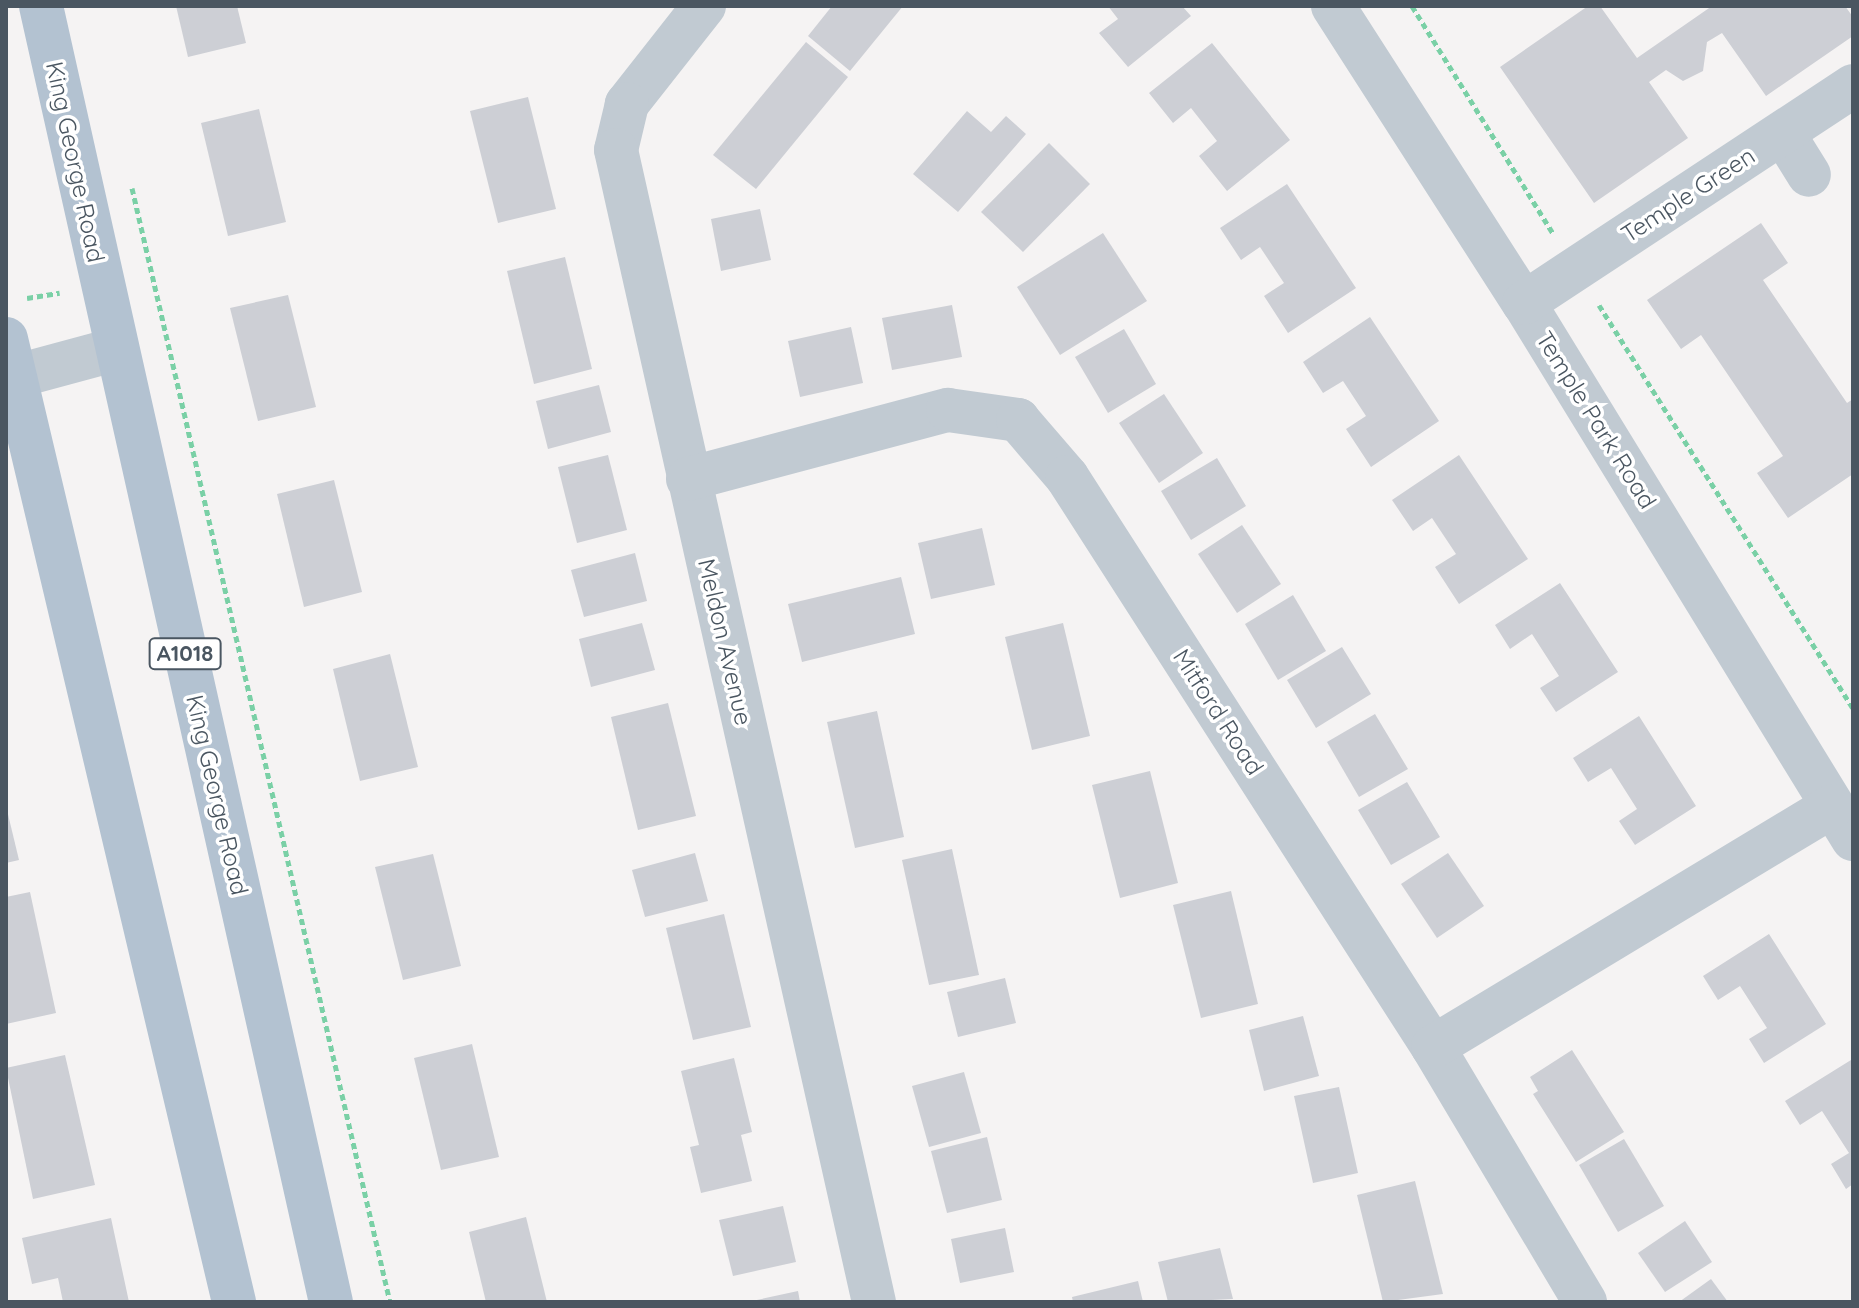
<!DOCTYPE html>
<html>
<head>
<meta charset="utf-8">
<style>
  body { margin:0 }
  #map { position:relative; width:1859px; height:1308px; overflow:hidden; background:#f5f3f3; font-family:Quicksand,sans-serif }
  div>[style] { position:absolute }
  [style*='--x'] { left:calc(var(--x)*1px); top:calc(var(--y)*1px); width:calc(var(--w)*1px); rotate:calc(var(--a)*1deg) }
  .building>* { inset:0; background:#cdcfd5 }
  .path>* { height:5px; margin-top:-2.5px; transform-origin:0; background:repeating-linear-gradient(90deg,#7ad0a6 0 6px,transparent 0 10px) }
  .minor>* { height:44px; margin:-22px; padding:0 22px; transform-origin:22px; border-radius:22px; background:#c1cad2 }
  .major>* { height:44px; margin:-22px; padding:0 22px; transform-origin:22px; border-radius:22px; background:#b3c2d1 }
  span { translate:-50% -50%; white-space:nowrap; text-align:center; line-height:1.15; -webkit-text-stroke:7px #fff; paint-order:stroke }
  .shield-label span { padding:2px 6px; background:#fff; border:2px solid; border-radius:6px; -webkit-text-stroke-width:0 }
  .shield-label { font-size:22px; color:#4a5661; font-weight:700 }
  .street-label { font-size:24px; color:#4a5661 }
  .frame { position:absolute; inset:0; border:8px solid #4a5661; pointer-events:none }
</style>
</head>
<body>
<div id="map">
  <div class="building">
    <i style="clip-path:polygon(176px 6px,237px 6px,246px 43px,188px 57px)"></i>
    <i style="clip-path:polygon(832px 6px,903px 6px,850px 71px,808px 36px)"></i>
    <i style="clip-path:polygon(1108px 6px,1182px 6px,1191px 16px,1128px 67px,1099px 33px,1118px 19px)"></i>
    <i style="clip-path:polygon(1588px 6px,1600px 6px,1637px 58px,1712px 6px,1845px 6px,1853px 17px,1853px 36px,1766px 96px,1722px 33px,1707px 42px,1703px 71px,1683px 81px,1666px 70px,1649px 82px,1688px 138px,1594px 203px,1500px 67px)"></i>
    <i style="clip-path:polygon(806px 42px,848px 77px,756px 189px,713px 155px)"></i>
    <i style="clip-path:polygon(1212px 43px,1290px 140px,1227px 191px,1199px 156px,1217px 141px,1191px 108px,1173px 123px,1149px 93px)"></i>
    <i style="clip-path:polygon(528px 97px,556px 209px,498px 223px,470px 111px)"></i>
    <i style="clip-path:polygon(259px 109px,286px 222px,228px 236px,201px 123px)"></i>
    <i style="clip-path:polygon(967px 111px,991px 132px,1006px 116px,1026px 134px,958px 212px,913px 174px)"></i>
    <i style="clip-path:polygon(1049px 143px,1090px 184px,1023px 252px,981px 212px)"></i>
    <i style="clip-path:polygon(1287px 184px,1356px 288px,1288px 333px,1264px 296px,1284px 283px,1260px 247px,1241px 260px,1220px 228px)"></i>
    <i style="clip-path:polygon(760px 209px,771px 260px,721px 271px,711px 219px)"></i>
    <i style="clip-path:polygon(1761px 223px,1788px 263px,1763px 280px,1847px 403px,1853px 399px,1853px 474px,1788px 518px,1757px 473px,1783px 456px,1701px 335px,1681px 349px,1647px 300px)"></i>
    <i style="clip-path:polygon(1103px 233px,1147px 301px,1060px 355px,1017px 287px)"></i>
    <i style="clip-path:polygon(565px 257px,592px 369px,534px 384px,507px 271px)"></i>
    <i style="clip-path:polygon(288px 295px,316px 407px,258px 421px,230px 308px)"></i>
    <i style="clip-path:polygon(952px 305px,962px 357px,892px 370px,882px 318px)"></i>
    <i style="clip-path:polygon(1370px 317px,1439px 421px,1371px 467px,1346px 429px,1366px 416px,1343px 381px,1323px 393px,1303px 362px)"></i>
    <i style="clip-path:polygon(851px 327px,863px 383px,800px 397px,788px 341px)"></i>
    <i style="clip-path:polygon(1124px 329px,1156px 384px,1108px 413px,1075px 357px)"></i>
    <i style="clip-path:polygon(599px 385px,611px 432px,548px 449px,536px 401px)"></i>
    <i style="clip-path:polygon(1164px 394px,1203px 453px,1159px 483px,1119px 423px)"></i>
    <i style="clip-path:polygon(608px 455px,627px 530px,577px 543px,558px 467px)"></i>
    <i style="clip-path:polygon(1459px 455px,1528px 559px,1459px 604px,1435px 567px,1456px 554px,1432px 518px,1413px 531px,1392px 500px)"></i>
    <i style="clip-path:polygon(1217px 458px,1246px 506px,1191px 540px,1161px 491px)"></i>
    <i style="clip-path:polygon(334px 480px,362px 592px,304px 607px,277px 494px)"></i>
    <i style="clip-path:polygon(1242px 525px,1281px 584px,1237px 613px,1198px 554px)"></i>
    <i style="clip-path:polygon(982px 528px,995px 585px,931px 599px,918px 543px)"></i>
    <i style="clip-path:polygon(635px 553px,647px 601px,584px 617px,571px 570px)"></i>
    <i style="clip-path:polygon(901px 577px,915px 634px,802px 662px,788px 604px)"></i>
    <i style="clip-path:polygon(1560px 583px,1618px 672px,1556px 712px,1540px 688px,1559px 676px,1532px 634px,1510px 649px,1495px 625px)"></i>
    <i style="clip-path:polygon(1293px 595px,1326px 651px,1278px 680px,1245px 624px)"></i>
    <i style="clip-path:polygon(642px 623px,655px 670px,591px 687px,579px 639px)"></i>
    <i style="clip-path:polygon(1063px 623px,1090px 736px,1032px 750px,1005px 637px)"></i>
    <i style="clip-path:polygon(1342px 647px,1371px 694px,1316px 728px,1287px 680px)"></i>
    <i style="clip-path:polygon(390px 654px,418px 767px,360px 781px,333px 669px)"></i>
    <i style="clip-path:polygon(668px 703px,696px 816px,638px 830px,611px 717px)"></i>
    <i style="clip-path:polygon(877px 711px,904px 837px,855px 848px,827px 722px)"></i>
    <i style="clip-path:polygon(1375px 714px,1408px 769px,1359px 797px,1327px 742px)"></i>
    <i style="clip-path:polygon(1639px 716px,1696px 806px,1635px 845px,1619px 821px,1637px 809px,1611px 768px,1588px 782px,1573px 758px)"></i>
    <i style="clip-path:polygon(1150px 771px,1178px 883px,1120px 898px,1092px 785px)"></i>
    <i style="clip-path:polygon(1407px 782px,1440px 837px,1391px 865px,1358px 810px)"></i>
    <i style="clip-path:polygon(6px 806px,19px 860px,6px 863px)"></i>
    <i style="clip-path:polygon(952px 849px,979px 975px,929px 985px,902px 860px)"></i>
    <i style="clip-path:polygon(695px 853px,708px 901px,645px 917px,632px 870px)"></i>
    <i style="clip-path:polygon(1448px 853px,1484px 906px,1437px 938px,1401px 884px)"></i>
    <i style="clip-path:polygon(433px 854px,461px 966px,403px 980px,375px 867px)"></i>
    <i style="clip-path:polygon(1231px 891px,1258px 1004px,1201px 1018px,1173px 905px)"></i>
    <i style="clip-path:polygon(30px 892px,56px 1013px,6px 1024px,6px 897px)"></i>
    <i style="clip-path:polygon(724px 914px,751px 1027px,693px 1040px,666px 928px)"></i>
    <i style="clip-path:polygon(1769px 934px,1826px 1024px,1764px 1063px,1749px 1039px,1767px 1028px,1740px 986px,1718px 1000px,1703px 976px)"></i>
    <i style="clip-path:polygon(1005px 978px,1016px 1023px,958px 1037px,947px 992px)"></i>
    <i style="clip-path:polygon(1303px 1016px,1319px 1076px,1264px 1091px,1249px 1030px)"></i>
    <i style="clip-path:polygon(472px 1044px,499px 1157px,441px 1170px,414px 1058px)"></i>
    <i style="clip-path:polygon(1572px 1050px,1624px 1132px,1576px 1162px,1533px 1094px,1538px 1091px,1530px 1077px)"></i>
    <i style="clip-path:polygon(65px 1055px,95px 1185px,33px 1199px,6px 1068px)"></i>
    <i style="clip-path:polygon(734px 1058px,752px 1132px,741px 1135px,752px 1181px,701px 1193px,690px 1147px,699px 1145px,681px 1071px)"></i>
    <i style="clip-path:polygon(1851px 1060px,1853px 1184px,1846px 1189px,1831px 1164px,1849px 1153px,1822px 1111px,1800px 1125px,1785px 1101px)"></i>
    <i style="clip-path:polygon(964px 1072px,981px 1133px,929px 1147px,912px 1086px)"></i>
    <i style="clip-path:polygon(1339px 1087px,1358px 1173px,1313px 1183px,1294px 1096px)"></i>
    <i style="clip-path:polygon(987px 1137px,1002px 1200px,947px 1213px,931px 1151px)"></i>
    <i style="clip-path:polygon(1624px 1139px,1664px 1206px,1618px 1232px,1579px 1165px)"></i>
    <i style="clip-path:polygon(1415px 1181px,1443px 1294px,1383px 1302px,1357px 1195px)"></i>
    <i style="clip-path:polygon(783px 1206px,796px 1262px,733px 1276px,719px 1220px)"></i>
    <i style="clip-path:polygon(526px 1217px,547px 1302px,486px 1302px,469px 1232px)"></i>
    <i style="clip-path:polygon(111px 1218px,129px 1302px,63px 1302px,58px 1278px,32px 1284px,22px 1238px)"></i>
    <i style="clip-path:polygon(1685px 1221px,1712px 1262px,1665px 1292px,1638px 1253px)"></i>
    <i style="clip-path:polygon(1005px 1228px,1014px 1272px,960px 1283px,951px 1239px)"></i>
    <i style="clip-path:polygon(1220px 1248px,1233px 1299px,1168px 1302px,1158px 1262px)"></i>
    <i style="clip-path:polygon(1711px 1279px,1728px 1302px,1679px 1302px)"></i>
    <i style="clip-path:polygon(1138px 1281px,1143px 1302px,1073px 1302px,1072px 1297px)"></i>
    <i style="clip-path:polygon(798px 1291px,800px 1302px,753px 1302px,752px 1301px)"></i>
  </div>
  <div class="path">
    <i style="--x:1412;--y:6;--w:267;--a:58.2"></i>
    <i style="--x:132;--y:188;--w:1143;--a:76.96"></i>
    <i style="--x:27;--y:298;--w:33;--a:-9"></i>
    <i style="--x:1599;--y:305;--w:476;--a:57.8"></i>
  </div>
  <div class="minor">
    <i style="--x:704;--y:6;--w:125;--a:128.2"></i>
    <i style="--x:627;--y:104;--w:47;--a:103.4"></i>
    <i style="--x:616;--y:150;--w:1181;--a:77.38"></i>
    <i style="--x:1333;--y:6;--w:353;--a:57.3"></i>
    <i style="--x:1524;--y:303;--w:629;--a:58.46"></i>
    <i style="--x:1783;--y:133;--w:49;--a:58.2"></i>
    <i style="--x:1524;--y:303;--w:394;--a:-33.4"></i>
    <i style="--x:6;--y:379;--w:115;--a:-15.1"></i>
    <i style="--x:688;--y:479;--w:269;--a:-14.9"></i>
    <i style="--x:948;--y:410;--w:71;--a:8.1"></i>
    <i style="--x:1018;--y:420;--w:75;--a:49.3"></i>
    <i style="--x:1067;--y:477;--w:677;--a:57.3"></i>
    <i style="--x:1433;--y:1047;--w:297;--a:59.2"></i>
    <i style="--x:1433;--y:1047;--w:466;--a:-31.1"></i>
  </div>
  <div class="major">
    <i style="--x:41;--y:6;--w:1328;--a:77.39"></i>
    <i style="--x:6;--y:339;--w:990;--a:76.68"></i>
  </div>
  <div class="shield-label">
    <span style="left:185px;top:654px">A1018</span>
  </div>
  <div class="street-label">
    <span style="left:75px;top:162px;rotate:78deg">King George Road</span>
    <span style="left:1688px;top:195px;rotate:-33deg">Temple Green</span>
    <span style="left:1596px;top:420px;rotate:58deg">Temple Park Road</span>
    <span style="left:725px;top:642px;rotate:77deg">Meldon Avenue</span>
    <span style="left:1218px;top:712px;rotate:57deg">Mitford Road</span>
    <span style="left:217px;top:795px;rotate:77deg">King George Road</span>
  </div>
  <div class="frame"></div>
</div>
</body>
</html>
